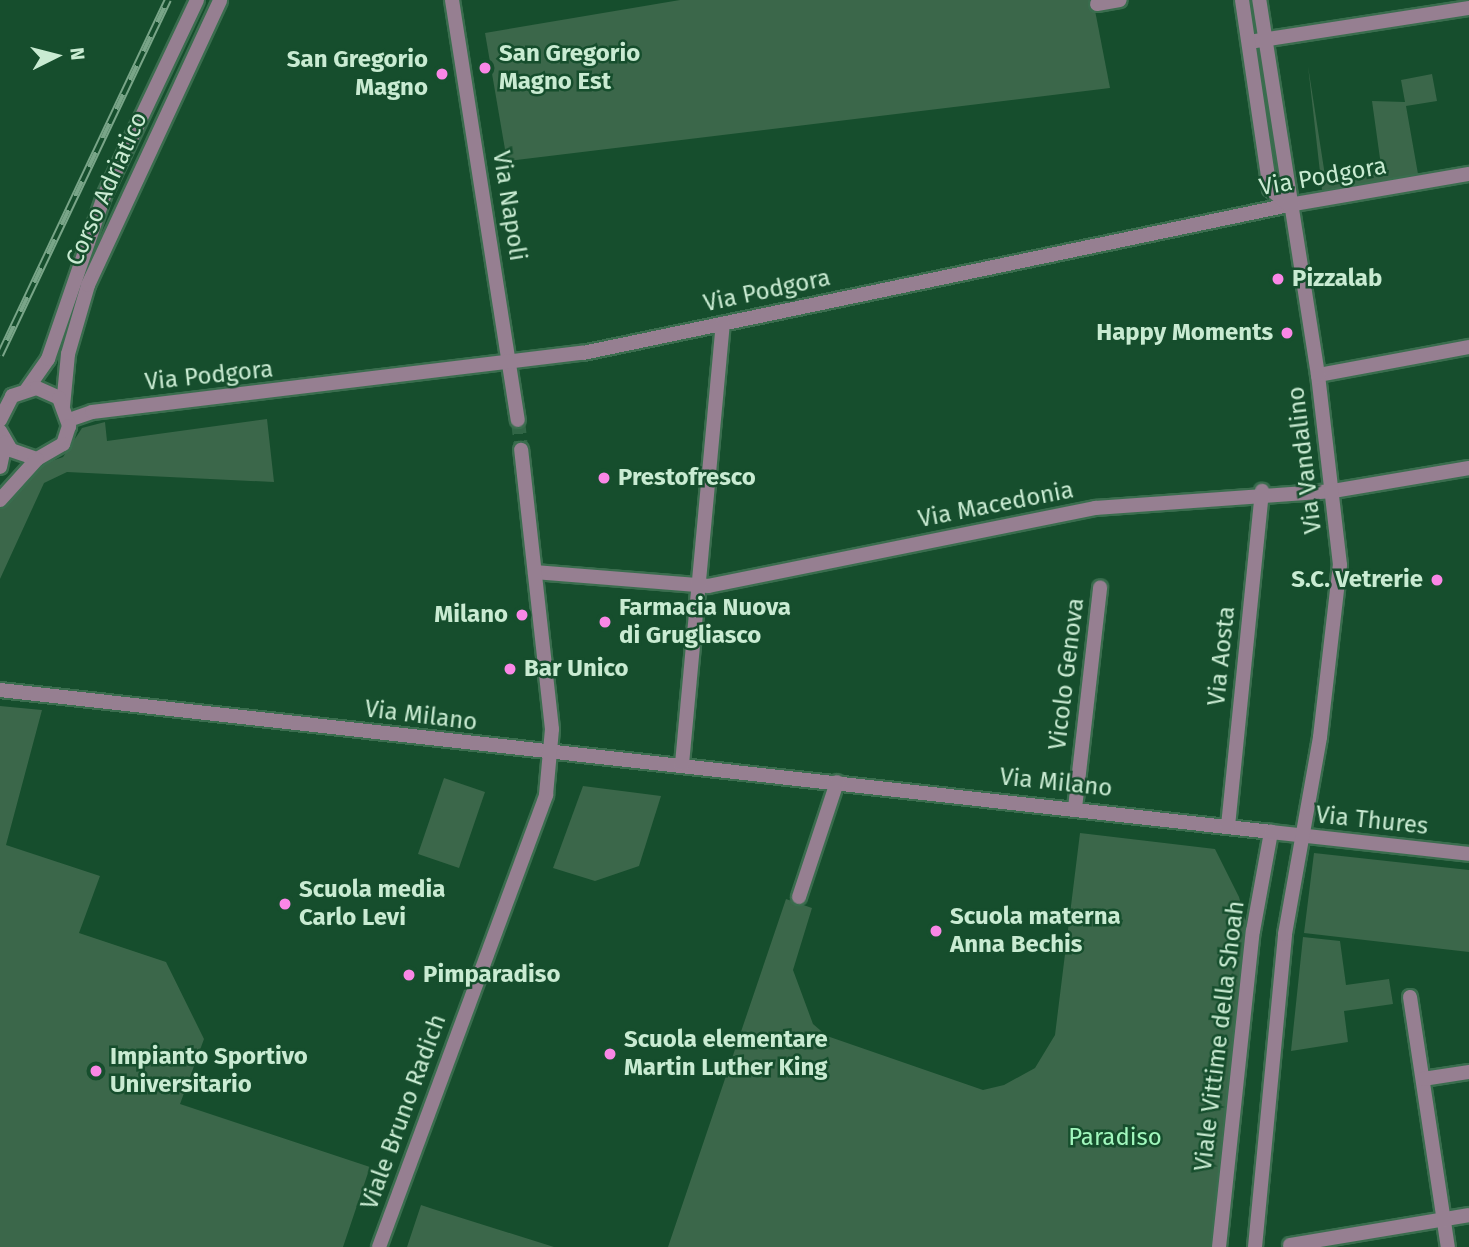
<!DOCTYPE html>
<html>
<head>
<meta charset="utf-8">
<style>
  body { margin:0 }
  #map { position:relative; width:1469px; height:1247px; overflow:hidden; background:#164e2d; font-family:"Fira Sans",sans-serif }
  div>[style] { position:absolute }
  [style*='--x'] { left:calc(var(--x)*1px); top:calc(var(--y)*1px); width:calc(var(--w)*1px); rotate:calc(var(--a)*1deg) }
  .green>* { inset:0; background:#3b674a }
  .minor-tunnel>* { height:14px; margin-top:-7px; transform-origin:0; background:repeating-linear-gradient(90deg,#316646 0 14px,transparent 0 21px) }
  .roads { filter:drop-shadow(2px 0 #3a6d4e) drop-shadow(-2px 0 #3a6d4e) drop-shadow(0 2px #3a6d4e) drop-shadow(0 -2px #3a6d4e) }
  .minor>* { height:14px; margin:-7px; padding:0 7px; transform-origin:7px; border-radius:7px; background:#967f91 }
  .tertiary>* { height:14px; margin:-7px; padding:0 7px; transform-origin:7px; border-radius:7px; background:#967f91 }
  .rail>* { height:8px; margin-top:-4px; transform-origin:0; background:repeating-linear-gradient(90deg,#164e2d 0 16px,#79a588 0 32px); box-sizing:border-box; border-block:2px solid #79a588 }
  .dots>* { width:19px; height:19px; translate:-50% -50%; box-sizing:border-box; border:4px solid #164e2d; border-radius:50% }
  span { translate:-50% -50%; white-space:nowrap; text-align:center; line-height:1.15; -webkit-text-stroke:5px #164e2d; paint-order:stroke }
  .poi-label { font-size:24px; color:#c9ebd2; font-weight:700 }
  .left { translate:0 -50%; text-align:left }
  .right { translate:-100% -50%; text-align:right }
  .street-label { font-size:24px; color:#c9ebd2 }
  .park-label { font-size:24px; color:#a1f7bd }
  .north { position:absolute; left:21px; top:21px; width:70px; height:70px; -webkit-text-stroke:5px #164e2d; paint-order:stroke; rotate:84deg; font-size:19px; font-weight:700; line-height:28px; text-align:center; color:#c9ebd2 }
  .north::after { content:''; display:block; margin:auto; width:24px; height:32px; background:#c9ebd2; clip-path:polygon(50% 0,100% 100%,50% 72%,0 100%) }
</style>
</head>
<body>
<div id="map">
  <div class="green">
    <i style="clip-path:polygon(680px 0,1093px 0,1110px 88px,507px 161px,485px 33px)"></i>
    <i style="clip-path:polygon(1308px 66px,1326px 182px,1382px 173px,1372px 101px,1405px 102px,1401px 80px,1432px 74px,1437px 101px,1406px 106px,1418px 174px,1322px 190px)"></i>
    <i style="clip-path:polygon(267px 419px,274px 482px,67px 472px,44px 483px,0 579px,0 507px,37px 466px,63px 457px,82px 428px,105px 422px,107px 441px)"></i>
    <i style="clip-path:polygon(0 706px,42px 710px,6px 845px,100px 876px,79px 933px,166px 962px,204px 1039px,180px 1104px,370px 1167px,343px 1247px,0 1247px)"></i>
    <i style="clip-path:polygon(444px 778px,485px 792px,459px 868px,418px 854px)"></i>
    <i style="clip-path:polygon(583px 786px,661px 796px,639px 866px,595px 881px,553px 868px)"></i>
    <i style="clip-path:polygon(1080px 833px,1215px 849px,1239px 897px,1248px 930px,1210px 1247px,668px 1247px,786px 899px,812px 908px,793px 970px,813px 1024px,827px 1036px,983px 1090px,1004px 1085px,1035px 1068px,1055px 1035px)"></i>
    <i style="clip-path:polygon(1314px 853px,1469px 870px,1469px 952px,1304px 933px)"></i>
    <i style="clip-path:polygon(1303px 937px,1340px 941px,1346px 985px,1389px 979px,1393px 1004px,1344px 1011px,1348px 1042px,1291px 1051px)"></i>
    <i style="clip-path:polygon(421px 1205px,433px 1209px,554px 1247px,407px 1247px)"></i>
  </div>
  <div class="minor-tunnel">
    <i style="--x:518;--y:420;--w:30;--a:84"></i>
  </div>
  <div class="roads">
    <div class="minor">
      <i style="--x:452;--y:0;--w:425;--a:81.1"></i>
      <i style="--x:1097;--y:4;--w:23;--a:-10"></i>
      <i style="--x:1249;--y:42;--w:223;--a:-8.8"></i>
      <i style="--x:1318;--y:375;--w:154;--a:-10.5"></i>
      <i style="--x:69;--y:420;--w:24;--a:-19"></i>
      <i style="--x:92;--y:412;--w:495;--a:-6.9"></i>
      <i style="--x:583;--y:353;--w:721;--a:-11.84"></i>
      <i style="--x:1289;--y:205;--w:183;--a:-9.8"></i>
      <i style="--x:535;--y:572;--w:174;--a:4.6"></i>
      <i style="--x:708;--y:586;--w:395;--a:-11.4"></i>
      <i style="--x:1095;--y:508;--w:239;--a:-4.1"></i>
      <i style="--x:1333;--y:491;--w:138;--a:-9.6"></i>
      <i style="--x:0;--y:690;--w:1279;--a:6.37"></i>
      <i style="--x:682;--y:764;--w:442;--a:-84.7"></i>
      <i style="--x:1075;--y:808;--w:222;--a:-83.5"></i>
      <i style="--x:1228;--y:826;--w:337;--a:-84.2"></i>
      <i style="--x:799;--y:897;--w:121;--a:-71.7"></i>
      <i style="--x:1410;--y:997;--w:253;--a:81.4"></i>
      <i style="--x:1423;--y:1079;--w:47;--a:-8.7"></i>
      <i style="--x:1290;--y:1245;--w:181;--a:-9.5"></i>
      <i style="--x:379;--y:1247;--w:482;--a:-69.7"></i>
      <i style="--x:546;--y:795;--w:66;--a:-84.8"></i>
      <i style="--x:552;--y:729;--w:281;--a:-96.3"></i>
    </div>
    <div class="tertiary">
      <i style="--x:1242;--y:0;--w:191;--a:81.6"></i>
      <i style="--x:1270;--y:189;--w:25;--a:40"></i>
      <i style="--x:27;--y:389;--w:37;--a:-55"></i>
      <i style="--x:48;--y:359;--w:172;--a:-71"></i>
      <i style="--x:104;--y:196;--w:217;--a:-64.6"></i>
      <i style="--x:63;--y:406;--w:52;--a:-84.5"></i>
      <i style="--x:68;--y:354;--w:72;--a:-73.8"></i>
      <i style="--x:88;--y:285;--w:314;--a:-65.1"></i>
      <i style="--x:0;--y:420;--w:27;--a:-63"></i>
      <i style="--x:12;--y:396;--w:26;--a:-18"></i>
      <i style="--x:37;--y:388;--w:24;--a:24"></i>
      <i style="--x:59;--y:398;--w:30;--a:70"></i>
      <i style="--x:69;--y:426;--w:19;--a:108"></i>
      <i style="--x:63;--y:444;--w:30;--a:150"></i>
      <i style="--x:37;--y:459;--w:28;--a:-161"></i>
      <i style="--x:11;--y:450;--w:22;--a:-120"></i>
      <i style="--x:0;--y:467;--w:25;--a:-78"></i>
      <i style="--x:0;--y:500;--w:55;--a:-47.9"></i>
      <i style="--x:1219;--y:1247;--w:318;--a:-83.9"></i>
      <i style="--x:1253;--y:931;--w:101;--a:-79.7"></i>
      <i style="--x:1271;--y:832;--w:199;--a:6.3"></i>
      <i style="--x:1255;--y:1247;--w:314;--a:-84.5"></i>
      <i style="--x:1285;--y:934;--w:200;--a:-79.9"></i>
      <i style="--x:1320;--y:737;--w:173;--a:-83.4"></i>
      <i style="--x:1340;--y:565;--w:191;--a:-96.6"></i>
      <i style="--x:1318;--y:375;--w:380;--a:-98.9"></i>
    </div>
  </div>
  <div class="rail">
    <i style="--x:0;--y:355;--w:393;--a:-64.7"></i>
  </div>
  <div class="dots">
    <i style="left:485px;top:68px;background:#fa87e6"></i>
    <i style="left:442px;top:74px;background:#fa87e6"></i>
    <i style="left:1278px;top:279px;background:#fa87e6"></i>
    <i style="left:1287px;top:333px;background:#fa87e6"></i>
    <i style="left:604px;top:478px;background:#fa87e6"></i>
    <i style="left:1437px;top:580px;background:#fa87e6"></i>
    <i style="left:522px;top:615px;background:#fa87e6"></i>
    <i style="left:605px;top:622px;background:#fa87e6"></i>
    <i style="left:510px;top:669px;background:#fa87e6"></i>
    <i style="left:285px;top:904px;background:#fa87e6"></i>
    <i style="left:936px;top:931px;background:#fa87e6"></i>
    <i style="left:409px;top:975px;background:#fa87e6"></i>
    <i style="left:610px;top:1054px;background:#fa87e6"></i>
    <i style="left:96px;top:1071px;background:#fa87e6"></i>
  </div>
  <div class="poi-label">
    <span class="left" style="left:499px;top:68px">San Gregorio<br>Magno Est</span>
    <span class="right" style="left:428px;top:74px">San Gregorio<br>Magno</span>
    <span class="left" style="left:1292px;top:279px">Pizzalab</span>
    <span class="right" style="left:1273px;top:333px">Happy Moments</span>
    <span class="left" style="left:618px;top:478px">Prestofresco</span>
    <span class="right" style="left:1423px;top:580px">S.C. Vetrerie</span>
    <span class="left" style="left:619px;top:622px">Farmacia Nuova<br>di Grugliasco</span>
    <span class="right" style="left:508px;top:615px">Milano</span>
    <span class="left" style="left:524px;top:669px">Bar Unico</span>
    <span class="left" style="left:299px;top:904px">Scuola media<br>Carlo Levi</span>
    <span class="left" style="left:950px;top:931px">Scuola materna<br>Anna Bechis</span>
    <span class="left" style="left:423px;top:975px">Pimparadiso</span>
    <span class="left" style="left:624px;top:1054px">Scuola elementare<br>Martin Luther King</span>
    <span class="left" style="left:110px;top:1071px">Impianto Sportivo<br>Universitario</span>
  </div>
  <div class="street-label">
    <span style="left:1323px;top:177px;rotate:-10deg">Via Podgora</span>
    <span style="left:107px;top:189px;rotate:-66deg">Corso Adriatico</span>
    <span style="left:509px;top:206px;rotate:81deg">Via Napoli</span>
    <span style="left:767px;top:291px;rotate:-12deg">Via Podgora</span>
    <span style="left:209px;top:376px;rotate:-6deg">Via Podgora</span>
    <span style="left:1305px;top:460px;rotate:-97deg">Via Vandalino</span>
    <span style="left:996px;top:505px;rotate:-11deg">Via Macedonia</span>
    <span style="left:1222px;top:656px;rotate:-84deg">Via Aosta</span>
    <span style="left:1067px;top:674px;rotate:-83deg">Vicolo Genova</span>
    <span style="left:421px;top:716px;rotate:7deg">Via Milano</span>
    <span style="left:1056px;top:783px;rotate:6deg">Via Milano</span>
    <span style="left:1372px;top:821px;rotate:6deg">Via Thures</span>
    <span style="left:1220px;top:1036px;rotate:-83deg">Viale Vittime della Shoah</span>
    <span style="left:404px;top:1112px;rotate:-70deg">Viale Bruno Radich</span>
  </div>
  <div class="park-label">
    <span style="left:1115px;top:1138px">Paradiso</span>
  </div>
  <div class="north">N</div>
</div>
</body>
</html>
